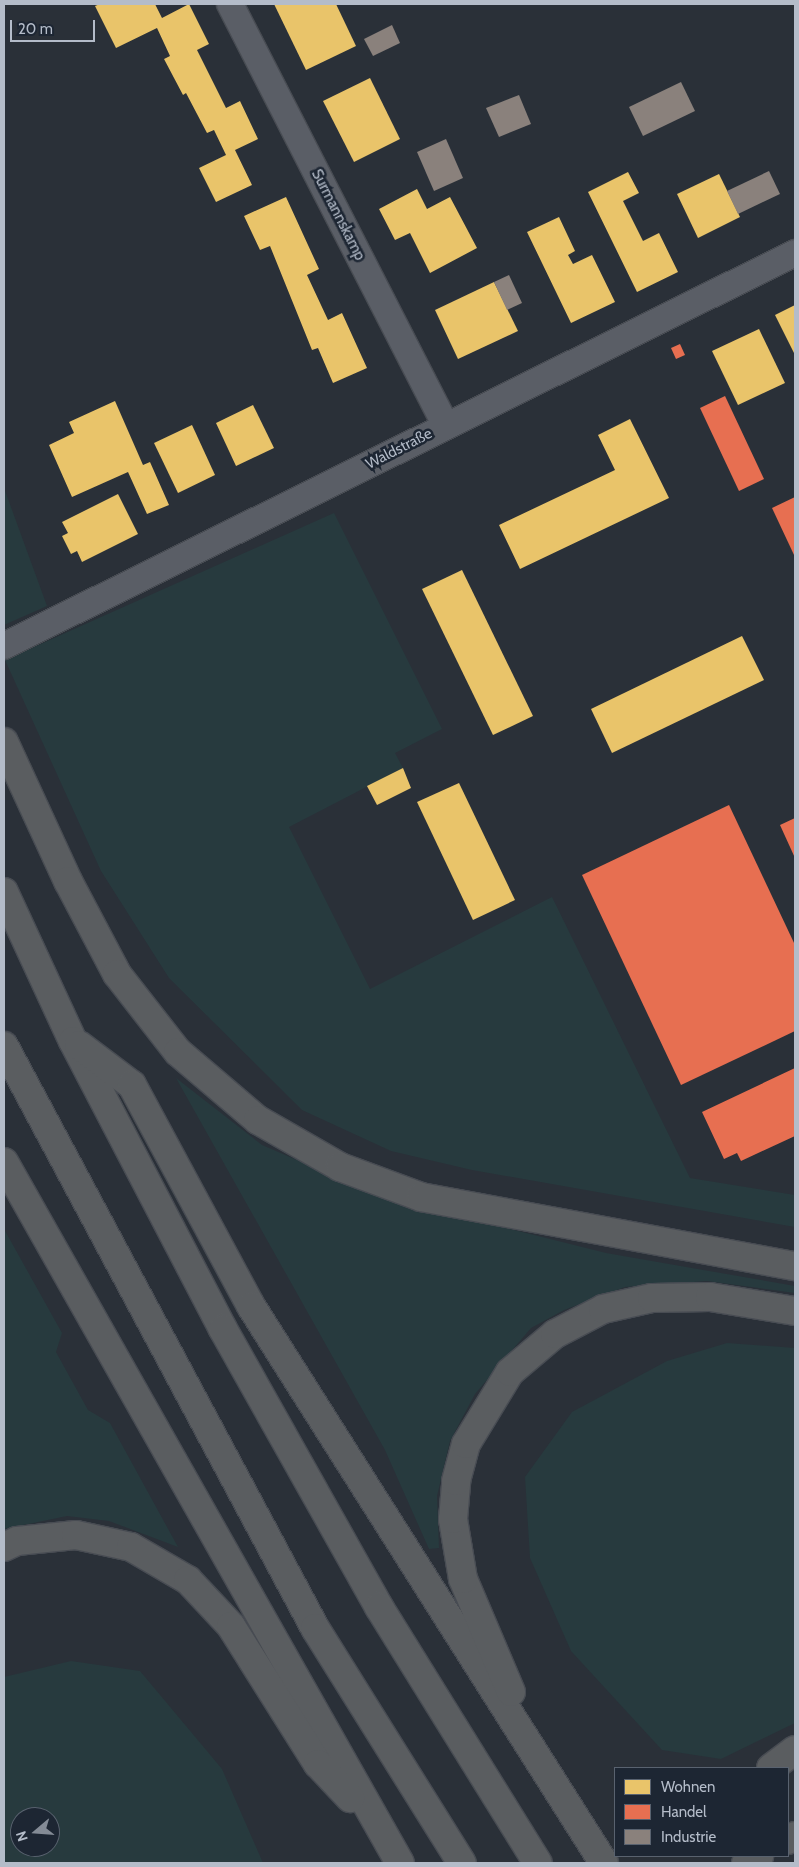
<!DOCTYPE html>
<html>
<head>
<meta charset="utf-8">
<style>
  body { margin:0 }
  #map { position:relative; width:799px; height:1867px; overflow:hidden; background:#2a3038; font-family:Cabin,sans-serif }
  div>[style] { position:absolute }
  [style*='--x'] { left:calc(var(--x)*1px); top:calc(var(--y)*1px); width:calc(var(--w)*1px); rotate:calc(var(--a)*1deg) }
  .green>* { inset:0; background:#273a3e }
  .homes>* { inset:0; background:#e9c46a }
  .shops>* { inset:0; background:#e76f51 }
  .industry>* { inset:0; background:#8a817c }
  .roads { filter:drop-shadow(1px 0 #484c53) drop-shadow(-1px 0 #484c53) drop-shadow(0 1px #484c53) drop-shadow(0 -1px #484c53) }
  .minor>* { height:26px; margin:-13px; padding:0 13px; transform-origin:13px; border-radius:13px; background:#5a5e66 }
  .motorway>* { height:28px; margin:-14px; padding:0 14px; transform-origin:14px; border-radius:14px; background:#5a5d60 }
  span { translate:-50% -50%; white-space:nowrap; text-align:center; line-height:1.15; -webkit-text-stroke:5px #1d2633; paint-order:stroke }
  .street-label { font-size:15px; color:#b4bcc9 }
  .frame { position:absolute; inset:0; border:5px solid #b4bcc9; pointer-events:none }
  .legend { position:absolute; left:614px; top:1767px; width:175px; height:90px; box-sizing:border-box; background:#1d2633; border:1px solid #59626f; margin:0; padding:6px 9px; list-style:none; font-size:15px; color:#b4bcc9 }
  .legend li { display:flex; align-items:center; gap:10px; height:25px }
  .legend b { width:25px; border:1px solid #59626f }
  .north { position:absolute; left:10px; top:1807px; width:50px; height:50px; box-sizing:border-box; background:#1d2633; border:1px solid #59626f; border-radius:50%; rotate:252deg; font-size:14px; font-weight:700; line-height:20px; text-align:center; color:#b4bcc9 }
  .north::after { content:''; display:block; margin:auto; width:18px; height:22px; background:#848b96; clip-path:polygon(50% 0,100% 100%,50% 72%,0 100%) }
  .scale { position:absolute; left:10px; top:20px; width:85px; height:22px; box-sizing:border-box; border:2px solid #b4bcc9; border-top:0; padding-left:6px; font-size:15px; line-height:18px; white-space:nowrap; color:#b4bcc9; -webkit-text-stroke:4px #1d2633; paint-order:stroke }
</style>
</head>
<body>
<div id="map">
  <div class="green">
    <i style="clip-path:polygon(4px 488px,47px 606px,4px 625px)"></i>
    <i style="clip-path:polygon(334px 513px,442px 729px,395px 753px,403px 768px,289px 827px,370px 989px,552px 897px,690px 1178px,795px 1195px,795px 1227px,472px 1170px,391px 1151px,302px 1110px,169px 978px,101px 871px,5px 660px)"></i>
    <i style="clip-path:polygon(176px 1078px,262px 1145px,383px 1197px,606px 1253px,795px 1286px,795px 1293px,707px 1281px,625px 1287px,564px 1310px,531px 1328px,475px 1394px,450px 1441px,437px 1496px,439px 1548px,429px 1549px,385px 1450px)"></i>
    <i style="clip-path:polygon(4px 1229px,62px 1333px,56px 1352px,88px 1410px,110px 1423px,178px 1547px,109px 1521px,67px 1516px,4px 1529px)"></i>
    <i style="clip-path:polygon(727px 1343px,795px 1348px,795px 1723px,721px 1759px,662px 1750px,571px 1651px,530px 1558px,525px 1477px,572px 1412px,667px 1361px)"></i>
    <i style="clip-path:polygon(evenodd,71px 1661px,140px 1671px,222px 1769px,263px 1863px,4px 1863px,4px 1677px,71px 1661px,20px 1817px,50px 1817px,50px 1847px,20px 1847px,20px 1817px)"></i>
  </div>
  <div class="homes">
    <i style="clip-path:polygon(100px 4px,155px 4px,162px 18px,189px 4px,209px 44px,197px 50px,226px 108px,240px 101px,258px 139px,235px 150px,252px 185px,216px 202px,199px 168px,226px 155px,214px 130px,207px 133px,186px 93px,183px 95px,164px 59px,170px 56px,157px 28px,116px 48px,95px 6px)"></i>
    <i style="clip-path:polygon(274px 4px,336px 4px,356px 46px,306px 70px)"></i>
    <i style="clip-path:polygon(370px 78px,400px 139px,354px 162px,323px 101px)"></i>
    <i style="clip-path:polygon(628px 172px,639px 193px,623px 201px,643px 241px,659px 233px,678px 272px,637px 292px,588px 192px)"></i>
    <i style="clip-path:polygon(719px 174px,740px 217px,698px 238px,677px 194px)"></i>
    <i style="clip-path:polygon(417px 189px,427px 209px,450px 197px,477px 248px,430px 273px,410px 233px,395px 240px,379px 209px)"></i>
    <i style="clip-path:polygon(286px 197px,319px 269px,307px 275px,328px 320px,342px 313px,367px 368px,333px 383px,318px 348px,312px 350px,270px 246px,260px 250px,244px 216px)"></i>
    <i style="clip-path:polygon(559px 217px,575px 251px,568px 255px,573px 264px,592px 255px,615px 302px,571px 323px,527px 232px)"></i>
    <i style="clip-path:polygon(494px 282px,518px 331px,458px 359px,435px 310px)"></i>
    <i style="clip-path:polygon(795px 305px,795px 355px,775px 315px)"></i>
    <i style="clip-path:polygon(759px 329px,785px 383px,738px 405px,712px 351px)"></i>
    <i style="clip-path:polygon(115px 401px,143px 465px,150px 462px,169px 505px,147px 514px,128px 472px,72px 497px,49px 445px,74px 433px,69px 422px)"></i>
    <i style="clip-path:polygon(253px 405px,274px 448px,236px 466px,216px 423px)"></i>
    <i style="clip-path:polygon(630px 419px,669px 498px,520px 569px,499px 525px,615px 470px,598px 435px)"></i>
    <i style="clip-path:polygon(192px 425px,215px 475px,178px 493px,154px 443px)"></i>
    <i style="clip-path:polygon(118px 494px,138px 534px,82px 562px,77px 551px,71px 554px,62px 536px,68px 533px,62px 522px)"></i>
    <i style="clip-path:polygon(462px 570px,533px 716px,493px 735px,422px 589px)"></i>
    <i style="clip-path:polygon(742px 636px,764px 680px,612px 753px,591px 709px)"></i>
    <i style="clip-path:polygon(403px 768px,411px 788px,377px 805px,367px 786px)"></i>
    <i style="clip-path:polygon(459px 783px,515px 900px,473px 920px,417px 802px)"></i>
  </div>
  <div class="shops">
    <i style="clip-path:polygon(680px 344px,685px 355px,676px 359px,671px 348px)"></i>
    <i style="clip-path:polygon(725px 396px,764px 479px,739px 491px,700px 408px)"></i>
    <i style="clip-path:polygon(795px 497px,795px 557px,772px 508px)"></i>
    <i style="clip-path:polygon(729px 805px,795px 945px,795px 1031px,681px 1085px,582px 875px)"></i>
    <i style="clip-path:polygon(795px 818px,795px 858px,780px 825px)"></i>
    <i style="clip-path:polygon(795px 1068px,795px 1136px,741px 1161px,737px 1153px,724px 1159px,702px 1112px)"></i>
  </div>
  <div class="industry">
    <i style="clip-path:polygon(392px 25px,400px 43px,373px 56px,364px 39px)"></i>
    <i style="clip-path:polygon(681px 82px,695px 111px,643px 136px,629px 107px)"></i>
    <i style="clip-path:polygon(519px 95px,531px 124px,499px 137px,486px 108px)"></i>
    <i style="clip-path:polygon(446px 139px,463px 178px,434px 191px,417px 152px)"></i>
    <i style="clip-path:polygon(769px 171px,780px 194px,738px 214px,727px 191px)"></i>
    <i style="clip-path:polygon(509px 275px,522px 303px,507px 310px,494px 282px)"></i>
  </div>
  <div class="roads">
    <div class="minor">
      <i style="--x:230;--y:4;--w:474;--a:62.9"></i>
      <i style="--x:4;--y:646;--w:883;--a:-26.42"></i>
    </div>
    <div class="motorway">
      <i style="--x:4;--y:742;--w:153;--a:65.3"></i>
      <i style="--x:68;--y:881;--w:105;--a:62.2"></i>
      <i style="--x:117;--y:974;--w:99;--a:52"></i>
      <i style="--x:178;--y:1052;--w:105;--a:40.4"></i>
      <i style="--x:258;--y:1120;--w:95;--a:29.8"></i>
      <i style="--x:340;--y:1167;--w:86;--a:20.3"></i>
      <i style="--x:421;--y:1197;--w:380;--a:10.5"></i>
      <i style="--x:4;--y:892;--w:164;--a:65.2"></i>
      <i style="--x:73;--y:1041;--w:325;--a:62.5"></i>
      <i style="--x:223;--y:1329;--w:319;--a:60.7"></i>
      <i style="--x:379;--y:1607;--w:301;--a:58.2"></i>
      <i style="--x:79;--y:1045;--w:66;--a:37"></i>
      <i style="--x:132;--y:1085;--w:251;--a:61.7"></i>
      <i style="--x:251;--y:1306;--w:659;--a:57.64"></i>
      <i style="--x:4;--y:1046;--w:660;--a:61.88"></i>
      <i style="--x:315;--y:1628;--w:277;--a:58"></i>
      <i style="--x:4;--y:1162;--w:805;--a:60.54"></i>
      <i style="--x:4;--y:1547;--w:14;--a:-25"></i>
      <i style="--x:17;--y:1541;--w:59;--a:-5.8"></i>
      <i style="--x:76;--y:1535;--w:56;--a:12.3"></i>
      <i style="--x:131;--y:1547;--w:66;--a:30.1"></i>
      <i style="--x:188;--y:1580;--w:63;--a:46.9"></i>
      <i style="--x:231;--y:1626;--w:163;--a:57.8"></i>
      <i style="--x:318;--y:1764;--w:47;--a:46.7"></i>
      <i style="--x:511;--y:1692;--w:123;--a:-113"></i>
      <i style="--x:463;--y:1579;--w:61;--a:-99.5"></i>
      <i style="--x:453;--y:1519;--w:38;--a:-85"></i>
      <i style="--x:456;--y:1481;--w:38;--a:-75"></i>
      <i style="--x:466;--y:1444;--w:84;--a:-58.6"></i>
      <i style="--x:510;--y:1372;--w:59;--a:-40.2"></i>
      <i style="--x:555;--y:1334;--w:54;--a:-27.5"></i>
      <i style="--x:603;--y:1309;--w:50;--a:-12.7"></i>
      <i style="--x:652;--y:1298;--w:58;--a:-1"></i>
      <i style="--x:710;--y:1297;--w:86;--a:9.4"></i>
      <i style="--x:771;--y:1768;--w:30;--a:-37"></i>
      <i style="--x:788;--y:1840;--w:8;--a:-30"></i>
      <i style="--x:746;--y:1863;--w:15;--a:-28"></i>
    </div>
  </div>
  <div class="street-label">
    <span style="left:338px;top:215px;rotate:63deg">Surmannskamp</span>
    <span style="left:399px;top:449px;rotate:-27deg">Waldstraße</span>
  </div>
  <div class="frame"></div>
  <ul class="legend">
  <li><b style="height:14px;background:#e9c46a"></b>Wohnen</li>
  <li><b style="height:14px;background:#e76f51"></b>Handel</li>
  <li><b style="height:14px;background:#8a817c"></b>Industrie</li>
  </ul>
  <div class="north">N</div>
  <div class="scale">20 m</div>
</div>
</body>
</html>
